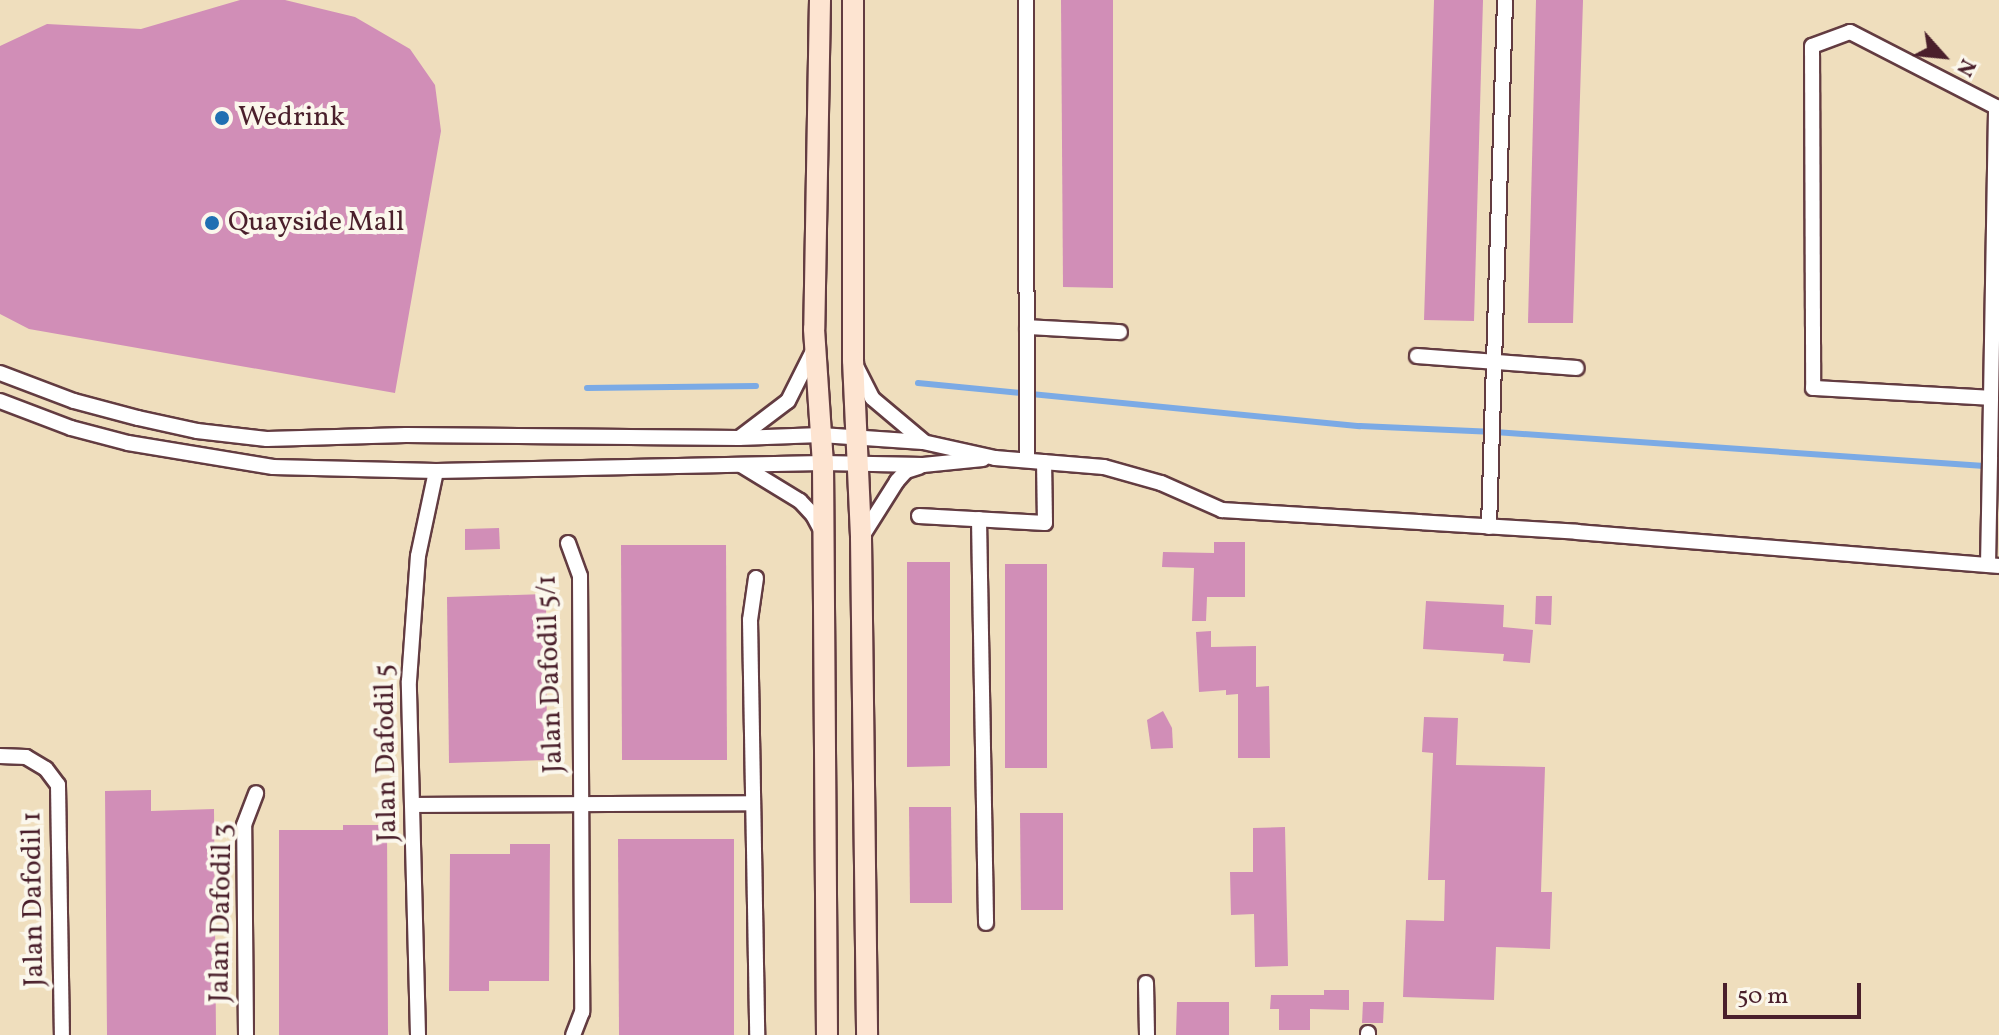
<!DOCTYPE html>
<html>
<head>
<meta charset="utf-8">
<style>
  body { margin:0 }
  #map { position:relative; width:1999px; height:1035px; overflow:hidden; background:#efdebd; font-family:Vollkorn,serif }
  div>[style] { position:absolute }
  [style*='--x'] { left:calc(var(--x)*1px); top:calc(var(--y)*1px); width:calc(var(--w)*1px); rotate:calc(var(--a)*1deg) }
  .stream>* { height:6px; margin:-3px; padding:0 3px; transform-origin:3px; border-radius:3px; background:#7baae5 }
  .building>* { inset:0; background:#d18eb7 }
  .roads { filter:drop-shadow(2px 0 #633c41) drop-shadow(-2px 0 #633c41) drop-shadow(0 2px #633c41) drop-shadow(0 -2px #633c41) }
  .street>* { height:14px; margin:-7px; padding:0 7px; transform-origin:7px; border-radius:7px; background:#fff }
  .secondary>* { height:20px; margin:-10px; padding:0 10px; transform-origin:10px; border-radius:10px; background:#fde4d1 }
  .dots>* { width:22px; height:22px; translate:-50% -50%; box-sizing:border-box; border:4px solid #fbf7ec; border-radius:50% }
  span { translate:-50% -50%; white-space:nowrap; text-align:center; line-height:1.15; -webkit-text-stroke:8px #fbf7ec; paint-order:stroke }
  .poi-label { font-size:28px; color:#4a1f2b }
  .left { translate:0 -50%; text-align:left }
  .street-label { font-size:28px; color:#4a1f2b }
  .north { position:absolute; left:1903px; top:16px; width:80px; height:80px; -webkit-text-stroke:6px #fbf7ec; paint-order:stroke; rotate:117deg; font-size:22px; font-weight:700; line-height:32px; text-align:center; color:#4a1f2b }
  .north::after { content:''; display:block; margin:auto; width:28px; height:36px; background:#4a1f2b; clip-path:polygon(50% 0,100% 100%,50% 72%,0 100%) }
  .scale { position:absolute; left:1723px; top:983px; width:138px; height:36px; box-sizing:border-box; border:4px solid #4a1f2b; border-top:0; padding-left:10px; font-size:24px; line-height:28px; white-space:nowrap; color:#4a1f2b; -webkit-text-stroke:6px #fbf7ec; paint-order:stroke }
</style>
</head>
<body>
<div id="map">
  <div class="stream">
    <i style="--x:918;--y:383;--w:444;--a:5.6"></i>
    <i style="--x:1360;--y:426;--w:135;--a:2.5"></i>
    <i style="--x:1495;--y:432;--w:505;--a:3.97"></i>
    <i style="--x:587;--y:388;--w:169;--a:-0.7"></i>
  </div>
  <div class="building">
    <i style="clip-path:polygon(240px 0,285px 0,355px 17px,410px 49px,435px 85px,441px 131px,395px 393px,29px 329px,0 314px,0 46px,47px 24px,141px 29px)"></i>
    <i style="clip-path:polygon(1061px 0,1113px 0,1113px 288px,1063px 287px)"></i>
    <i style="clip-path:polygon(1434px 0,1483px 0,1474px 321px,1424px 320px)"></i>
    <i style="clip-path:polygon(1536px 0,1583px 0,1573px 323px,1528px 323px)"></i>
    <i style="clip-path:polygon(499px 528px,500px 549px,465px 550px,465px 529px)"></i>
    <i style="clip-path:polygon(1214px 542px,1245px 542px,1245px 597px,1207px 597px,1206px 621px,1192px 621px,1194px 568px,1162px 567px,1163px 552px,1214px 553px)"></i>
    <i style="clip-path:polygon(621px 545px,726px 545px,727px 760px,622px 760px)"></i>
    <i style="clip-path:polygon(907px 562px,950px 562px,950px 766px,907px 767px)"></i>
    <i style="clip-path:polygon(1005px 564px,1047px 564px,1047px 768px,1005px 768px)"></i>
    <i style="clip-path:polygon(546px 594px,547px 760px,449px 763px,447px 597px)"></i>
    <i style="clip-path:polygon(1536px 596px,1552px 596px,1551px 625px,1535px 624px)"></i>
    <i style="clip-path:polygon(1426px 601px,1504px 605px,1503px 627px,1533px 630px,1530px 663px,1503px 661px,1504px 654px,1423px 649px)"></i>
    <i style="clip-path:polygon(1211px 631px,1211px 647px,1256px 646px,1256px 687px,1269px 686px,1270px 758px,1238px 758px,1238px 694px,1226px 695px,1226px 690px,1199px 692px,1196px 632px)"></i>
    <i style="clip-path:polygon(1163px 711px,1172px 728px,1173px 748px,1151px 749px,1147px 720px)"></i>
    <i style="clip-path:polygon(1424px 717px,1458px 718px,1456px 765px,1545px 767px,1541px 892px,1552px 892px,1550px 949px,1496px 947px,1494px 1000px,1403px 997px,1406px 920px,1444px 921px,1445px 880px,1428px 880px,1433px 753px,1422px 752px)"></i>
    <i style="clip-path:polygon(151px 790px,151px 811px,214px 809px,216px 1035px,107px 1035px,105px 791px)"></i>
    <i style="clip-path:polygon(909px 807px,951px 807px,952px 903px,910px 903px)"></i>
    <i style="clip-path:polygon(1020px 813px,1063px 813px,1063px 910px,1021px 910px)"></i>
    <i style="clip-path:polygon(343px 825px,387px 825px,388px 1035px,279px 1035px,279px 830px,343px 830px)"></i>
    <i style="clip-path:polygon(1285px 827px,1288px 966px,1255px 967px,1254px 914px,1231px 915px,1230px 872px,1253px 872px,1253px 828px)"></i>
    <i style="clip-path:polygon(618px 839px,734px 839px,734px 1035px,619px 1035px)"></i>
    <i style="clip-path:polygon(510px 844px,550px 844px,549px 981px,489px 981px,489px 991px,449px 991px,450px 854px,510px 854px)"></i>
    <i style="clip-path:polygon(1324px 990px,1349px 990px,1349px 1010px,1310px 1009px,1310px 1030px,1279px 1030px,1279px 1009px,1270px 1009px,1271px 995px,1324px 995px)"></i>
    <i style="clip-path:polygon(1177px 1002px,1229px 1002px,1229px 1035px,1176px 1035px)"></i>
    <i style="clip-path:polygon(1363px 1002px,1384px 1002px,1383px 1023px,1362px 1023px)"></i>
  </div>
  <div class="roads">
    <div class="street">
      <i style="--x:1026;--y:0;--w:460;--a:89.9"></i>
      <i style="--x:1027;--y:327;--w:93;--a:3.1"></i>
      <i style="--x:1417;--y:356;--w:160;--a:4.3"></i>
      <i style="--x:856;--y:366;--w:36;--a:63"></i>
      <i style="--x:872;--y:398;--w:67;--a:40.1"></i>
      <i style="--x:0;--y:373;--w:79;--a:20.7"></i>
      <i style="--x:74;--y:401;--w:66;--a:14.9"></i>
      <i style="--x:138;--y:418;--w:60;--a:12.4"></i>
      <i style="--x:197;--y:431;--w:70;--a:6.5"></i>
      <i style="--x:267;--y:439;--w:139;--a:-1.6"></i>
      <i style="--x:406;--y:435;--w:333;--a:0.5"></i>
      <i style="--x:739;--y:438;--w:82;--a:-2.1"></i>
      <i style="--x:821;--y:435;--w:102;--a:3.9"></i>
      <i style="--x:923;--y:442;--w:74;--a:12.5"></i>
      <i style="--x:995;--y:458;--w:109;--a:4.7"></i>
      <i style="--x:1104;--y:467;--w:59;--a:15.7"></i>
      <i style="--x:1161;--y:483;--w:67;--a:23.9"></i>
      <i style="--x:1222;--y:510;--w:356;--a:3.5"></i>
      <i style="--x:1577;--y:532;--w:423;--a:4.6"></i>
      <i style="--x:0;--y:401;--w:76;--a:20.8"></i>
      <i style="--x:71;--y:428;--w:59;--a:14.7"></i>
      <i style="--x:128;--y:443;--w:147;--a:9.4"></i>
      <i style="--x:273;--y:467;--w:163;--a:1.4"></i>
      <i style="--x:436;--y:471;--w:387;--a:-1.2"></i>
      <i style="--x:823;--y:463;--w:100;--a:1.1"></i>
      <i style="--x:923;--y:465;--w:60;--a:-5.7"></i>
      <i style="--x:739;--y:438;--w:61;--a:-37.1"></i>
      <i style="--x:788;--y:401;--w:54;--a:-63.4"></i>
      <i style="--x:741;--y:465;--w:69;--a:31.4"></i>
      <i style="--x:800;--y:501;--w:19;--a:47"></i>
      <i style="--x:813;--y:515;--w:19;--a:62"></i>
      <i style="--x:919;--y:516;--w:126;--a:3.2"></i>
      <i style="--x:1045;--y:523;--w:61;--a:-90.9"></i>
      <i style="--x:979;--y:519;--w:404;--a:89"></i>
      <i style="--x:1489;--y:527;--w:527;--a:-88.26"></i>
      <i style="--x:861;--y:538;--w:67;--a:-57.7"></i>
      <i style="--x:897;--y:481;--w:13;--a:-48"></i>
      <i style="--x:906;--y:471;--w:14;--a:-17"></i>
      <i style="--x:568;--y:543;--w:35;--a:70"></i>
      <i style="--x:580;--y:576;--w:436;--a:89.7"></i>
      <i style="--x:582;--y:1012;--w:25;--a:111"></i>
      <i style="--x:1988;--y:565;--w:108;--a:-88.9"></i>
      <i style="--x:1990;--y:457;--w:59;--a:-89"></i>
      <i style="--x:1991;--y:398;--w:291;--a:-89"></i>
      <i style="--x:1996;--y:107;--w:164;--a:-152.8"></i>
      <i style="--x:1850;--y:32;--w:40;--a:159.8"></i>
      <i style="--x:1812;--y:46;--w:342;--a:89.8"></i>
      <i style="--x:1813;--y:388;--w:178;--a:3.2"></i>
      <i style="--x:756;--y:578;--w:42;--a:98.1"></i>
      <i style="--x:750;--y:620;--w:415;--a:89"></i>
      <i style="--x:0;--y:756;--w:26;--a:2"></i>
      <i style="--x:26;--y:757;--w:23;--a:31"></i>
      <i style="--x:46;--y:769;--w:20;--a:53"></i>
      <i style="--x:58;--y:785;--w:250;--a:89.1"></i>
      <i style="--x:414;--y:805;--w:338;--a:-0.3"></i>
      <i style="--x:1146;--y:983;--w:52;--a:88.9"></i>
      <i style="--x:1368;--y:1033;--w:2;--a:90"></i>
      <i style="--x:246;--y:1035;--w:210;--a:-90.5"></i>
      <i style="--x:244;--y:825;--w:34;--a:-69"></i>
      <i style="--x:418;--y:1035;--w:354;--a:-91.5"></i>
      <i style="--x:409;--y:681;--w:125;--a:-85.9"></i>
      <i style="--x:418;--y:556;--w:87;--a:-78"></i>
    </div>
    <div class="secondary">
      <i style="--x:820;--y:0;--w:329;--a:91"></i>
      <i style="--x:814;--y:329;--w:134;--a:86.2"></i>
      <i style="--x:823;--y:463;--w:572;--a:89.6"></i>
      <i style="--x:853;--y:0;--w:360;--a:90"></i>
      <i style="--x:853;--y:360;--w:178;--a:87.4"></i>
      <i style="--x:861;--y:538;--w:497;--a:89.3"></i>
    </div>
  </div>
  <div class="dots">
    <i style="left:222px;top:118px;background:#1f6fb2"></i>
    <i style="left:212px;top:223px;background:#1f6fb2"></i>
  </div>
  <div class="poi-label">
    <span class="left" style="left:238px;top:118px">Wedrink</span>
    <span class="left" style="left:228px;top:223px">Quayside Mall</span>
  </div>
  <div class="street-label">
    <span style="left:551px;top:674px;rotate:-92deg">Jalan Dafodil 5/1</span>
    <span style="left:387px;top:753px;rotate:-91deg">Jalan Dafodil 5</span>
    <span style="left:34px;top:899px;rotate:-91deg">Jalan Dafodil 1</span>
    <span style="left:222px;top:913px;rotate:-89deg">Jalan Dafodil 3</span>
  </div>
  <div class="north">N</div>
  <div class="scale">50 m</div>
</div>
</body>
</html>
